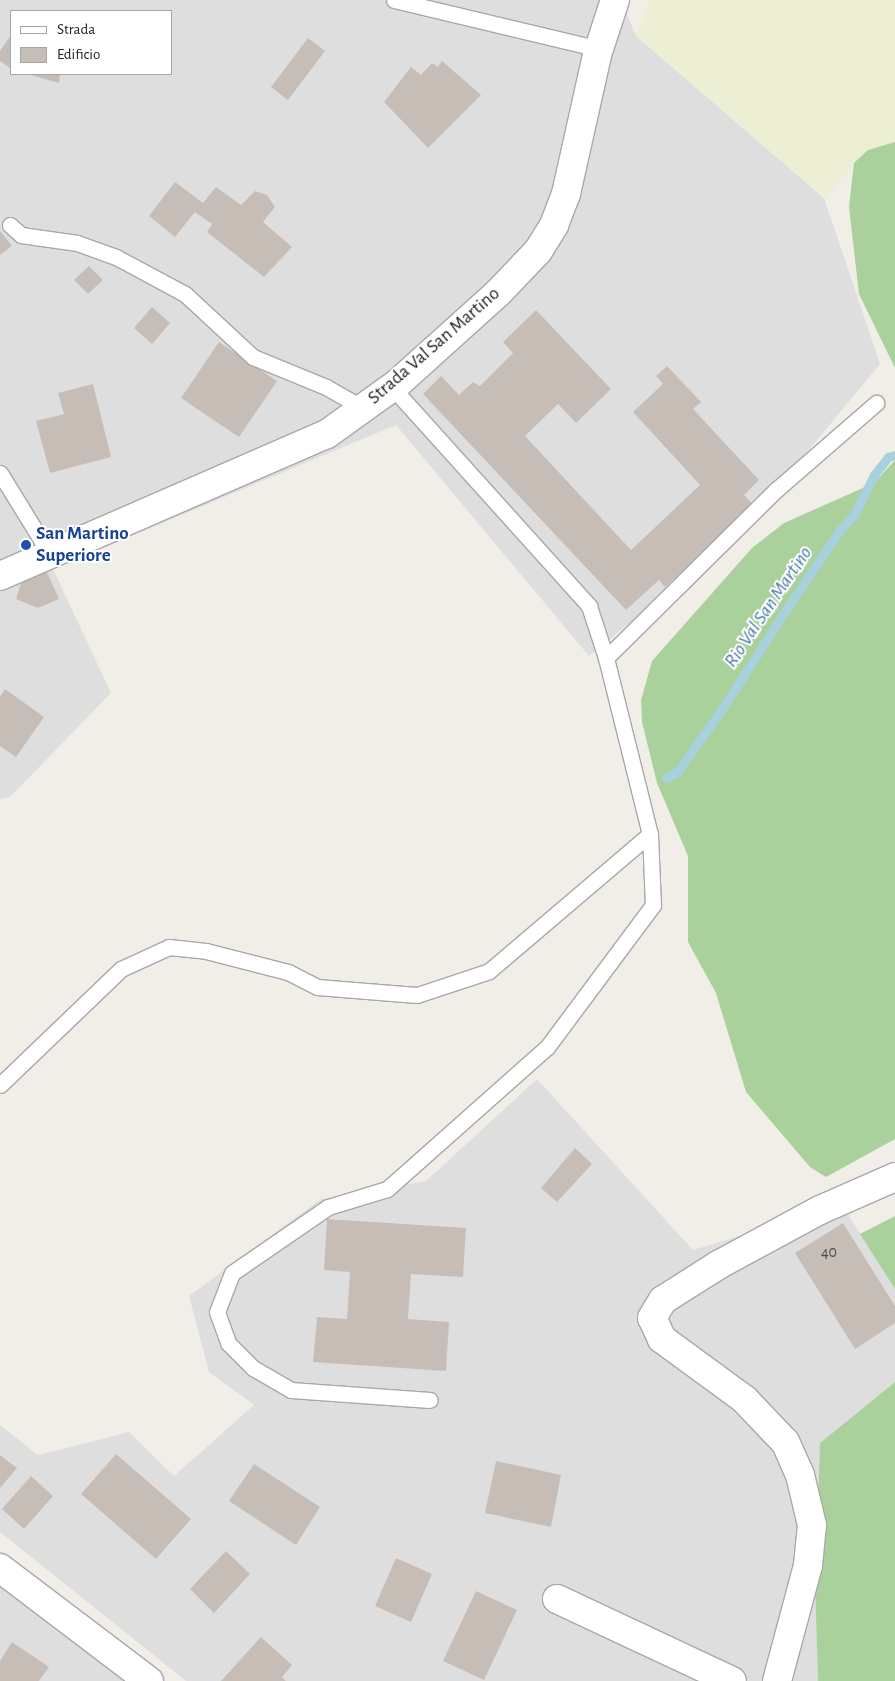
<!DOCTYPE html>
<html>
<head>
<meta charset="utf-8">
<style>
  body { margin:0 }
  #map { position:relative; width:895px; height:1681px; overflow:hidden; background:#f1eee7; font-family:"Alegreya Sans",sans-serif }
  div>[style] { position:absolute }
  [style*='--x'] { left:calc(var(--x)*1px); top:calc(var(--y)*1px); width:calc(var(--w)*1px); rotate:calc(var(--a)*1deg) }
  .residential>* { inset:0; background:#dfdede }
  .farmland>* { inset:0; background:#ecefd3 }
  .forest>* { inset:0; background:#aad09c }
  .stream>* { height:9px; margin:-4.5px; padding:0 4.5px; transform-origin:4.5px; border-radius:4.5px; background:#a8d1de }
  .building>* { inset:0; background:#c6beb6 }
  .roads { filter:drop-shadow(1px 0 #a8a8a8) drop-shadow(-1px 0 #a8a8a8) drop-shadow(0 1px #a8a8a8) drop-shadow(0 -1px #a8a8a8) }
  .service>* { height:15px; margin:-7.5px; padding:0 7.5px; transform-origin:7.5px; border-radius:7.5px; background:#fff }
  .minor>* { height:28px; margin:-14px; padding:0 14px; transform-origin:14px; border-radius:14px; background:#fff }
  .tertiary>* { height:28px; margin:-14px; padding:0 14px; transform-origin:14px; border-radius:14px; background:#fff }
  .dots>* { width:14px; height:14px; translate:-50% -50%; box-sizing:border-box; border:2px solid #fff; border-radius:50% }
  span { translate:-50% -50%; white-space:nowrap; text-align:center; line-height:1.15; -webkit-text-stroke:4px #fff; paint-order:stroke }
  .number-label { font-size:16px; color:#4a4846 }
  .number-label span { -webkit-text-stroke-width:0 }
  .street-label { font-size:19px; color:#212121 }
  .transit-label { font-size:19px; color:#164399; font-weight:700 }
  .left { translate:0 -50%; text-align:left }
  .water-label { font-size:20px; color:#4977a9; font-style:italic }
  .legend { position:absolute; left:10px; top:10px; width:162px; height:65px; box-sizing:border-box; background:#fff; border:1px solid #a6a6a6; margin:0; padding:6px 9px; list-style:none; font-size:15px; color:#212121 }
  .legend li { display:flex; align-items:center; gap:10px; height:25px }
  .legend b { width:25px; border:1px solid #a6a6a6 }
</style>
</head>
<body>
<div id="map">
  <div class="residential">
    <i style="clip-path:polygon(evenodd,0 0,621px 0,636px 36px,824px 198px,880px 364px,788px 475px,670px 590px,589px 656px,396px 425px,53px 569px,111px 693px,10px 797px,0 799px,0 0,11px 11px,171px 11px,171px 74px,11px 74px,11px 11px)"></i>
    <i style="clip-path:polygon(537px 1079px,693px 1250px,842px 1205px,895px 1289px,895px 1382px,820px 1443px,815px 1583px,818px 1681px,186px 1681px,0 1532px,0 1425px,38px 1455px,129px 1432px,174px 1476px,254px 1405px,209px 1372px,189px 1296px,321px 1199px,426px 1181px)"></i>
    <i style="clip-path:polygon(0 1574px,127px 1681px,0 1681px)"></i>
  </div>
  <div class="farmland">
    <i style="clip-path:polygon(650px 0,895px 0,895px 142px,868px 150px,824px 198px,636px 36px)"></i>
  </div>
  <div class="forest">
    <i style="clip-path:polygon(895px 142px,895px 368px,859px 294px,849px 207px,854px 163px,868px 150px)"></i>
    <i style="clip-path:polygon(895px 460px,895px 1139px,826px 1177px,810px 1167px,746px 1092px,716px 993px,688px 942px,688px 856px,657px 783px,642px 722px,641px 700px,652px 661px,752px 548px,784px 523px,874px 483px)"></i>
    <i style="clip-path:polygon(895px 1216px,895px 1289px,860px 1234px)"></i>
    <i style="clip-path:polygon(895px 1382px,895px 1681px,818px 1681px,815px 1583px,820px 1443px)"></i>
  </div>
  <div class="stream">
    <i style="--x:666;--y:778;--w:13;--a:-29"></i>
    <i style="--x:677;--y:772;--w:70;--a:-54.3"></i>
    <i style="--x:718;--y:715;--w:125;--a:-57.1"></i>
    <i style="--x:786;--y:610;--w:97;--a:-56"></i>
    <i style="--x:840;--y:530;--w:21;--a:-47"></i>
    <i style="--x:854;--y:515;--w:45;--a:-63.4"></i>
    <i style="--x:874;--y:475;--w:23;--a:-52"></i>
    <i style="--x:888;--y:457;--w:7;--a:-16"></i>
  </div>
  <div class="building">
    <i style="clip-path:polygon(11px 35px,11px 69px,0 61px,0 51px)"></i>
    <i style="clip-path:polygon(308px 38px,325px 51px,288px 100px,271px 87px)"></i>
    <i style="clip-path:polygon(442px 61px,481px 95px,428px 148px,384px 102px,411px 67px,421px 75px,432px 63px,438px 67px)"></i>
    <i style="clip-path:polygon(27px 74px,60px 74px,59px 83px)"></i>
    <i style="clip-path:polygon(175px 182px,203px 203px,216px 187px,241px 205px,255px 191px,267px 195px,275px 207px,263px 222px,292px 247px,264px 277px,207px 232px,212px 224px,195px 212px,175px 237px,149px 216px)"></i>
    <i style="clip-path:polygon(0 231px,12px 246px,0 255px)"></i>
    <i style="clip-path:polygon(89px 266px,103px 280px,88px 294px,74px 280px)"></i>
    <i style="clip-path:polygon(152px 307px,170px 323px,152px 344px,134px 328px)"></i>
    <i style="clip-path:polygon(536px 310px,611px 389px,576px 423px,558px 404px,525px 436px,631px 550px,700px 485px,633px 412px,663px 384px,656px 376px,667px 366px,701px 402px,693px 409px,759px 480px,744px 495px,753px 505px,665px 587px,659px 580px,626px 610px,423px 394px,441px 376px,459px 395px,473px 382px,480px 386px,513px 353px,503px 342px)"></i>
    <i style="clip-path:polygon(219px 342px,277px 381px,239px 437px,181px 398px)"></i>
    <i style="clip-path:polygon(93px 384px,111px 457px,50px 473px,36px 421px,64px 414px,58px 393px)"></i>
    <i style="clip-path:polygon(45px 568px,59px 599px,38px 608px,16px 599px,22px 580px)"></i>
    <i style="clip-path:polygon(5px 689px,44px 717px,16px 757px,0 746px,0 697px)"></i>
    <i style="clip-path:polygon(575px 1148px,592px 1164px,557px 1202px,541px 1188px)"></i>
    <i style="clip-path:polygon(327px 1219px,466px 1228px,463px 1277px,411px 1274px,408px 1319px,449px 1322px,446px 1371px,313px 1362px,317px 1317px,347px 1319px,350px 1272px,324px 1270px)"></i>
    <i style="clip-path:polygon(843px 1223px,895px 1306px,895px 1323px,855px 1349px,795px 1253px)"></i>
    <i style="clip-path:polygon(116px 1454px,191px 1519px,156px 1559px,81px 1494px)"></i>
    <i style="clip-path:polygon(0 1455px,17px 1468px,0 1488px)"></i>
    <i style="clip-path:polygon(496px 1461px,561px 1475px,551px 1527px,485px 1513px)"></i>
    <i style="clip-path:polygon(254px 1464px,320px 1507px,296px 1545px,229px 1501px)"></i>
    <i style="clip-path:polygon(31px 1476px,53px 1496px,24px 1529px,2px 1509px)"></i>
    <i style="clip-path:polygon(226px 1551px,250px 1574px,214px 1613px,190px 1589px)"></i>
    <i style="clip-path:polygon(396px 1558px,432px 1574px,411px 1622px,375px 1606px)"></i>
    <i style="clip-path:polygon(476px 1591px,517px 1610px,484px 1680px,443px 1661px)"></i>
    <i style="clip-path:polygon(261px 1637px,292px 1665px,282px 1677px,286px 1681px,221px 1681px)"></i>
    <i style="clip-path:polygon(12px 1642px,49px 1667px,39px 1681px,0 1681px,0 1661px)"></i>
  </div>
  <div class="roads">
    <div class="service">
      <i style="--x:394;--y:0;--w:211;--a:13.4"></i>
      <i style="--x:10;--y:225;--w:15;--a:42"></i>
      <i style="--x:21;--y:235;--w:57;--a:8.1"></i>
      <i style="--x:77;--y:243;--w:41;--a:19.7"></i>
      <i style="--x:116;--y:257;--w:78;--a:28.2"></i>
      <i style="--x:185;--y:294;--w:93;--a:42.8"></i>
      <i style="--x:253;--y:357;--w:79;--a:22.3"></i>
      <i style="--x:326;--y:387;--w:43;--a:29.6"></i>
      <i style="--x:392;--y:387;--w:295;--a:48"></i>
      <i style="--x:589;--y:606;--w:55;--a:71.9"></i>
      <i style="--x:606;--y:658;--w:181;--a:76"></i>
      <i style="--x:650;--y:834;--w:71;--a:87.6"></i>
      <i style="--x:653;--y:905;--w:177;--a:126.7"></i>
      <i style="--x:547;--y:1047;--w:214;--a:138.4"></i>
      <i style="--x:387;--y:1189;--w:62;--a:163"></i>
      <i style="--x:328;--y:1207;--w:116;--a:145.5"></i>
      <i style="--x:232;--y:1273;--w:42;--a:111"></i>
      <i style="--x:217;--y:1312;--w:33;--a:70"></i>
      <i style="--x:228;--y:1343;--w:35;--a:45"></i>
      <i style="--x:253;--y:1368;--w:44;--a:30.1"></i>
      <i style="--x:291;--y:1390;--w:139;--a:4.1"></i>
      <i style="--x:0;--y:473;--w:97;--a:58.4"></i>
      <i style="--x:606;--y:658;--w:239;--a:-44.7"></i>
      <i style="--x:776;--y:490;--w:133;--a:-41"></i>
      <i style="--x:0;--y:1085;--w:168;--a:-43.8"></i>
      <i style="--x:121;--y:969;--w:53;--a:-24.6"></i>
      <i style="--x:169;--y:947;--w:37;--a:6"></i>
      <i style="--x:206;--y:951;--w:85;--a:14.4"></i>
      <i style="--x:288;--y:972;--w:33;--a:27"></i>
      <i style="--x:317;--y:987;--w:100;--a:4.6"></i>
      <i style="--x:417;--y:995;--w:76;--a:-18.4"></i>
      <i style="--x:489;--y:971;--w:211;--a:-40.4"></i>
    </div>
    <div class="minor">
      <i style="--x:0;--y:1568;--w:187;--a:37.2"></i>
      <i style="--x:557;--y:1599;--w:193;--a:25.1"></i>
      <i style="--x:777;--y:1681;--w:120;--a:-75"></i>
      <i style="--x:808;--y:1565;--w:40;--a:-84.3"></i>
      <i style="--x:812;--y:1525;--w:51;--a:-103.5"></i>
      <i style="--x:800;--y:1475;--w:36;--a:-114"></i>
      <i style="--x:785;--y:1442;--w:59;--a:-133.6"></i>
      <i style="--x:744;--y:1399;--w:102;--a:-143.8"></i>
      <i style="--x:662;--y:1339;--w:23;--a:-115"></i>
      <i style="--x:652;--y:1318;--w:21;--a:-59"></i>
      <i style="--x:663;--y:1300;--w:67;--a:-32.3"></i>
      <i style="--x:720;--y:1264;--w:114;--a:-28.4"></i>
      <i style="--x:820;--y:1210;--w:82;--a:-23.7"></i>
    </div>
    <div class="tertiary">
      <i style="--x:0;--y:576;--w:357;--a:-23.5"></i>
      <i style="--x:327;--y:434;--w:87;--a:-35.7"></i>
      <i style="--x:398;--y:383;--w:135;--a:-42"></i>
      <i style="--x:498;--y:293;--w:58;--a:-46.4"></i>
      <i style="--x:538;--y:251;--w:31;--a:-58"></i>
      <i style="--x:554;--y:225;--w:33;--a:-69"></i>
      <i style="--x:566;--y:194;--w:142;--a:-77.4"></i>
      <i style="--x:597;--y:55;--w:58;--a:-71.9"></i>
    </div>
  </div>
  <div class="dots">
    <i style="left:26px;top:545px;background:#1a4fb4"></i>
  </div>
  <div class="number-label">
    <span style="left:829px;top:1252px">40</span>
  </div>
  <div class="street-label">
    <span style="left:434px;top:346px;rotate:-41deg">Strada Val San Martino</span>
  </div>
  <div class="transit-label">
    <span class="left" style="left:36px;top:545px">San Martino<br>Superiore</span>
  </div>
  <div class="water-label">
    <span style="left:768px;top:607px;rotate:-56deg">Rio Val San Martino</span>
  </div>
  <ul class="legend">
  <li><b style="height:6px;background:#fff"></b>Strada</li>
  <li><b style="height:14px;background:#c6beb6"></b>Edificio</li>
  </ul>
</div>
</body>
</html>
